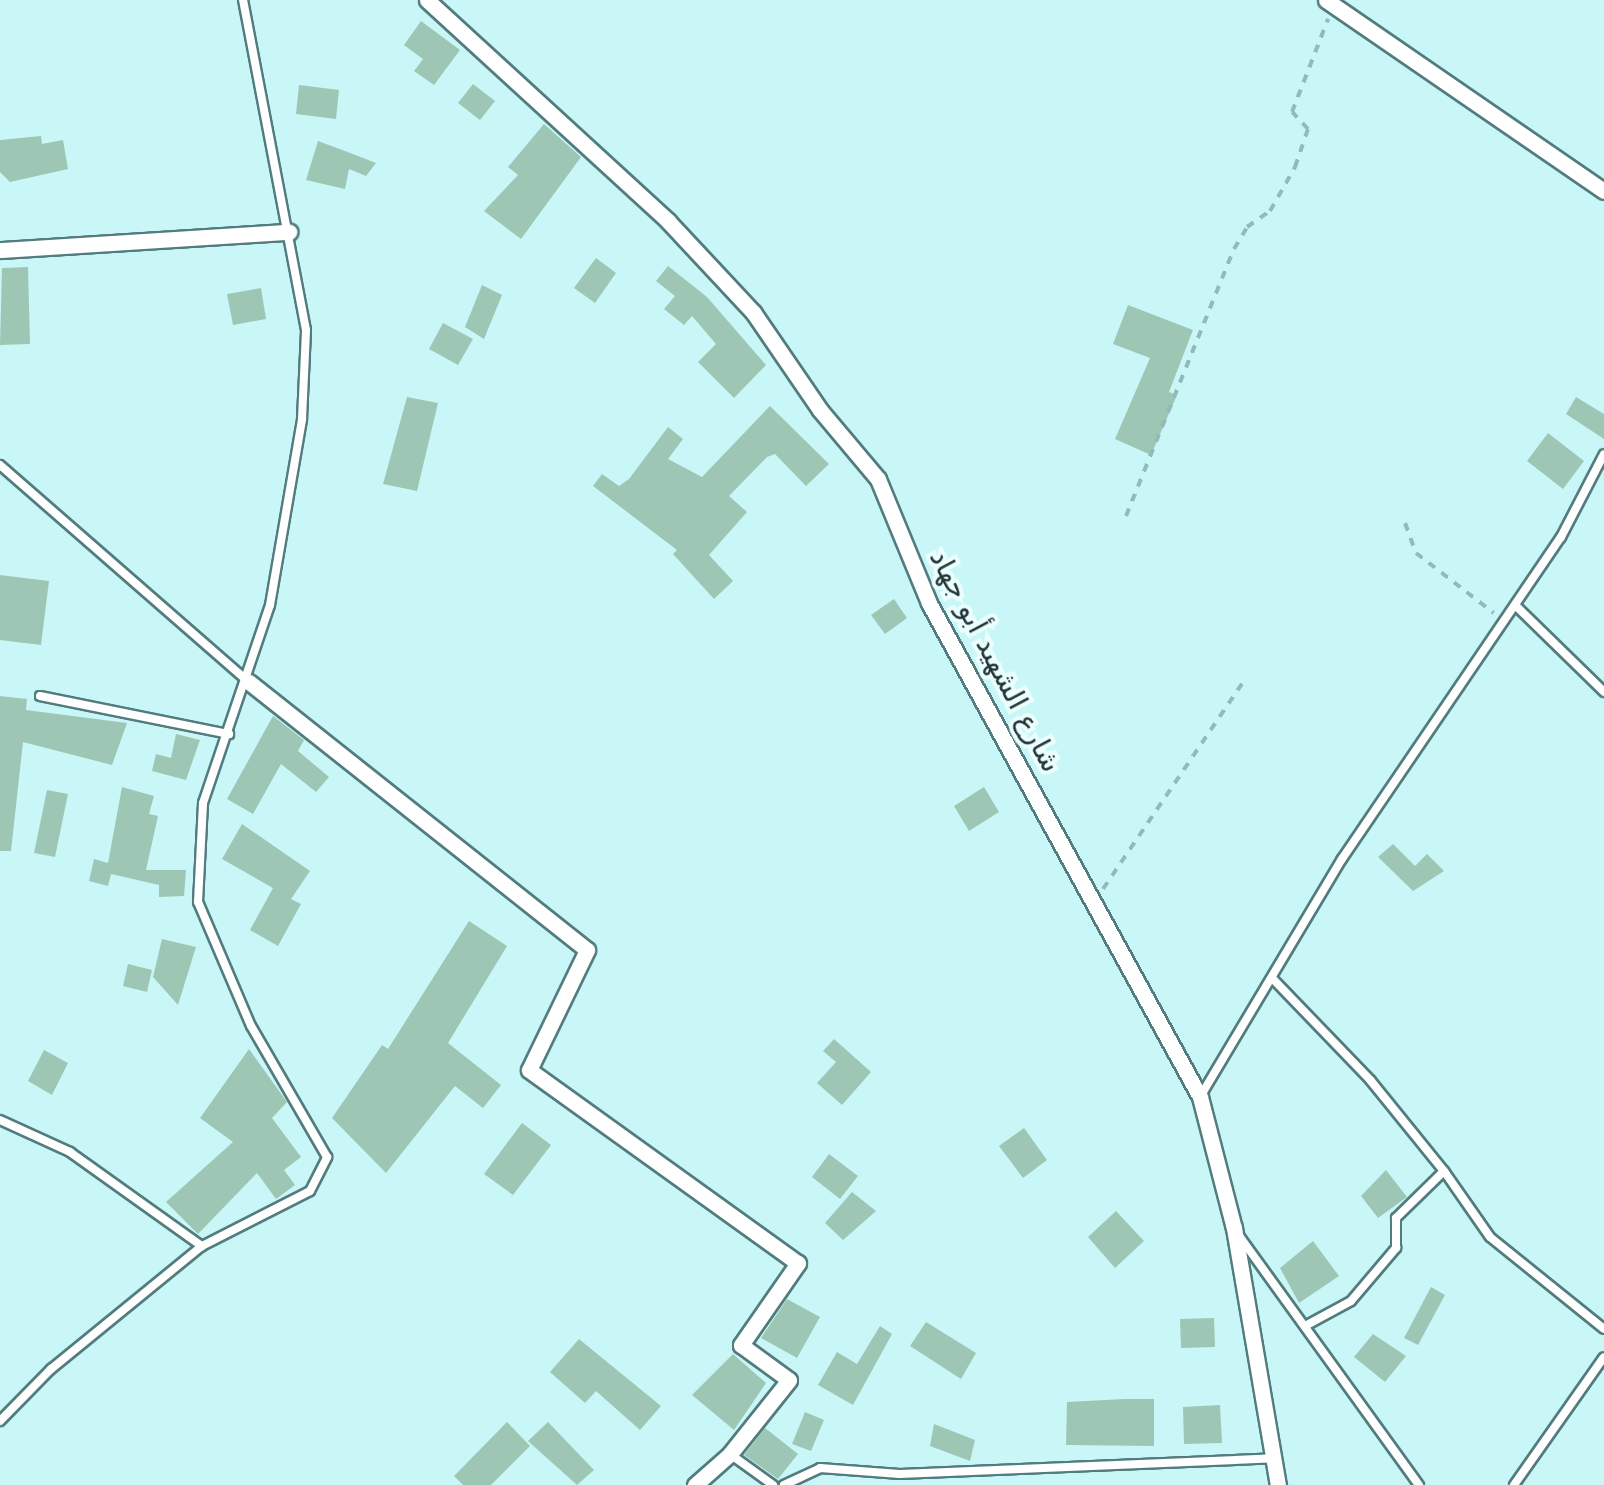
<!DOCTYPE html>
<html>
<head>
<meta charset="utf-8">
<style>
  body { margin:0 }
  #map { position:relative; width:1604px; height:1485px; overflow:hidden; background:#c9f7f8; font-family:"DejaVu Sans",Cairo,sans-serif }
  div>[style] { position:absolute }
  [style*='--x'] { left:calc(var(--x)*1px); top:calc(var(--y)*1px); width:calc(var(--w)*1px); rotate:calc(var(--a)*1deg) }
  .building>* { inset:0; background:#9dc7b4 }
  .path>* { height:4px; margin-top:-2px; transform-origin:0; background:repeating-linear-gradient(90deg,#94b9ba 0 8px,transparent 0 16px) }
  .roads { filter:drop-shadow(2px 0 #527c7d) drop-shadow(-2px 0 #527c7d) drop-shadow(0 2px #527c7d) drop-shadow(0 -2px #527c7d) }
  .service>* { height:8px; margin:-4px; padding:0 4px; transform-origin:4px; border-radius:4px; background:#fff }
  .minor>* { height:15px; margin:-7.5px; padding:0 7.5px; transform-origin:7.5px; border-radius:7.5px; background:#fff }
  span { translate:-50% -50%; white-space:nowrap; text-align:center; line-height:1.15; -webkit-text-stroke:8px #ecfefe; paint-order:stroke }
  .street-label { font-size:28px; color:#213334 }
</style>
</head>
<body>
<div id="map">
  <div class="building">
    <i style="clip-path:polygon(421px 21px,460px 50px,434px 85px,414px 71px,423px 59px,404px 45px)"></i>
    <i style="clip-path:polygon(473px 84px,495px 101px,480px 120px,458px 103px)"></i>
    <i style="clip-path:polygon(299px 85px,339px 90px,336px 119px,296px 114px)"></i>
    <i style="clip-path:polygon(544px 124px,581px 157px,521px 239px,484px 211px,518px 175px,508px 167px)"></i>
    <i style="clip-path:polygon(41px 136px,42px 144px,63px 140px,68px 169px,10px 182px,0 172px,0 140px)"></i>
    <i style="clip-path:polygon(318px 141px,353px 154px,376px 163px,366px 176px,349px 169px,345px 189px,306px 180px)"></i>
    <i style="clip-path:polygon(596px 258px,616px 273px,595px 303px,574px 288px)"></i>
    <i style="clip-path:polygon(668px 266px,707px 297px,766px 365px,734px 398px,698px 362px,716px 344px,692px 316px,684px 325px,664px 309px,675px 296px,656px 281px)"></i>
    <i style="clip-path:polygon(28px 267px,30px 344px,0 345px,2px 268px)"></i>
    <i style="clip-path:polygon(482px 285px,502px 295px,484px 339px,465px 327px)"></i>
    <i style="clip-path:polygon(261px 288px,266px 319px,233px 325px,227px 294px)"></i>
    <i style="clip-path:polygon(1128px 305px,1193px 330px,1169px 392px,1177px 395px,1151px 455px,1115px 439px,1150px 358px,1113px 344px)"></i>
    <i style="clip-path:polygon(443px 323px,473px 339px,458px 365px,429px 349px)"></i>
    <i style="clip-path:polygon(407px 397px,438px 403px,417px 491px,383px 484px)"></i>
    <i style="clip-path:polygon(1576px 397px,1604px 414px,1604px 439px,1566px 414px)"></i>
    <i style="clip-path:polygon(770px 406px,829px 464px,806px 486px,775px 454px,767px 457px,729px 496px,747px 512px,709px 555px,733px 581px,714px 599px,673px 554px,677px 550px,593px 486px,602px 474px,619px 486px,629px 479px,668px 427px,683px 439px,668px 459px,702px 477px)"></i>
    <i style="clip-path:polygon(1548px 433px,1584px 461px,1563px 489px,1527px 461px)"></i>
    <i style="clip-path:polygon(0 575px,49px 581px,41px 645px,0 640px)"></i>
    <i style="clip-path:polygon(894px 599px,907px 618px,885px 634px,871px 615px)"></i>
    <i style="clip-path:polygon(0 696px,27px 699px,26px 710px,127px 723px,112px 765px,23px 742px,11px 851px,0 851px)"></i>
    <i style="clip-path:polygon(273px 716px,304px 740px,298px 751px,329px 777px,316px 792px,281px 764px,253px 814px,227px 799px)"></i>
    <i style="clip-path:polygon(176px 734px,200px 740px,186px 780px,152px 771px,156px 754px,171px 758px)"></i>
    <i style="clip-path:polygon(122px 787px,154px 796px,149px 814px,158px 816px,146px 870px,186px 870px,184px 896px,159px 897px,159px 885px,111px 874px,108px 886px,89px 881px,94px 859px,108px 863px)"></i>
    <i style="clip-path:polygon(984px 787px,999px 812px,969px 831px,954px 806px)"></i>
    <i style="clip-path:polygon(47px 790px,68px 794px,55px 857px,34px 853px)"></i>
    <i style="clip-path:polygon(242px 824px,310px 871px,291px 899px,301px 904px,278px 946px,250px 930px,273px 888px,222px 859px)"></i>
    <i style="clip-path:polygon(1393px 844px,1415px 866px,1427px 854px,1444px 871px,1413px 891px,1378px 857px)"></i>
    <i style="clip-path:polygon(469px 921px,507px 946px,448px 1043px,501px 1085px,483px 1108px,455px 1086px,386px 1173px,332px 1118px,382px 1045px,388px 1049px)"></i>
    <i style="clip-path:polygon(162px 939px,196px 947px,178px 1005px,153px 977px)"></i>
    <i style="clip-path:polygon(128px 964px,152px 970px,147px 992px,123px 986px)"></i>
    <i style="clip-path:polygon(834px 1039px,871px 1072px,842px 1105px,817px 1083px,836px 1062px,823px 1051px)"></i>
    <i style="clip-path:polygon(249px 1049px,287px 1102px,272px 1118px,301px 1157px,284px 1170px,295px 1185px,276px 1199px,257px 1173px,198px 1234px,166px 1202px,233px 1142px,200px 1118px)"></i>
    <i style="clip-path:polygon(44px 1050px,68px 1063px,52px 1095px,28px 1081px)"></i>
    <i style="clip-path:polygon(522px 1123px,551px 1145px,513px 1195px,484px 1174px)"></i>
    <i style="clip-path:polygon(1024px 1128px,1047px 1160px,1023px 1178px,999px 1146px)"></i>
    <i style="clip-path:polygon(829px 1154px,858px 1176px,840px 1199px,812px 1177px)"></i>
    <i style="clip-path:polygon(1386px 1170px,1407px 1197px,1378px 1218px,1361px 1196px)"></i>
    <i style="clip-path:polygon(852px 1192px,876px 1211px,843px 1240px,825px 1223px)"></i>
    <i style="clip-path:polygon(1116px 1211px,1144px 1241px,1115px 1268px,1088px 1237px)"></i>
    <i style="clip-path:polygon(1313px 1241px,1339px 1276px,1299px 1303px,1280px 1268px)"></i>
    <i style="clip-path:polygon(1431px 1287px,1445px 1295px,1418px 1345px,1404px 1338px)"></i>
    <i style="clip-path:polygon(787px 1299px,820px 1317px,797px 1358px,761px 1338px)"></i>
    <i style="clip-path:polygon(1214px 1318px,1215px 1347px,1181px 1348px,1180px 1319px)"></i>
    <i style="clip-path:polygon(926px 1322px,976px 1353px,961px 1379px,910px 1346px)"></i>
    <i style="clip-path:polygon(880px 1326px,892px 1334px,853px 1405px,818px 1385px,837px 1352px,857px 1364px)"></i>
    <i style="clip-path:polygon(1373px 1334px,1406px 1356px,1385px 1382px,1354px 1357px)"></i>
    <i style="clip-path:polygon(579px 1339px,661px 1406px,640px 1430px,596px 1391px,585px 1403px,550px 1372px)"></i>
    <i style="clip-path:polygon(733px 1354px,766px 1383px,734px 1430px,692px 1395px)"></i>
    <i style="clip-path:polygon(1124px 1399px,1154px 1399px,1154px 1446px,1066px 1445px,1067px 1402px)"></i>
    <i style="clip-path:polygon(1220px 1405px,1222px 1443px,1184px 1444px,1183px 1407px)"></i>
    <i style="clip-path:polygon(805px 1412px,824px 1420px,811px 1451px,792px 1444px)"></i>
    <i style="clip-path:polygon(507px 1422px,530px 1446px,491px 1485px,463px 1485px,454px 1476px)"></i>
    <i style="clip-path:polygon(548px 1422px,594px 1470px,577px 1485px,528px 1441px)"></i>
    <i style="clip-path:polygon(934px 1424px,975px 1440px,970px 1461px,930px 1446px)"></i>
    <i style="clip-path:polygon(765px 1428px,798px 1454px,778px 1479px,744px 1455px)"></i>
  </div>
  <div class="path">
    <i style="--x:1126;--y:516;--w:288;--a:-68"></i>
    <i style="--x:1234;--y:249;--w:26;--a:-59"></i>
    <i style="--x:1247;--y:227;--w:28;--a:-35"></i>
    <i style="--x:1270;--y:211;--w:51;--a:-60.4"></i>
    <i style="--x:1295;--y:167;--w:40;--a:-71.1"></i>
    <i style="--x:1308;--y:129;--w:23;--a:-133"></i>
    <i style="--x:1292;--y:112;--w:100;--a:-68.8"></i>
    <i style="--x:1405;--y:523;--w:32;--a:70"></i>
    <i style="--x:1416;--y:553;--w:98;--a:37.6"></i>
    <i style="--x:1103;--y:889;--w:248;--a:-55.9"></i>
  </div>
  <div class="roads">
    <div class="service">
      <i style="--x:0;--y:465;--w:330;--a:41.1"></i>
      <i style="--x:1516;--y:606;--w:123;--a:44.3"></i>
      <i style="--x:40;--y:696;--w:193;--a:11.4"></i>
      <i style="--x:1273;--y:979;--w:141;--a:46.1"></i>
      <i style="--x:1371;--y:1081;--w:116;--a:51"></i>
      <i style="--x:1200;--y:1097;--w:277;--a:-59.2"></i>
      <i style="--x:1342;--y:859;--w:389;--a:-55.8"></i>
      <i style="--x:1561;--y:537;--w:93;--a:-62.6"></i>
      <i style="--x:0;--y:1120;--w:77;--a:24.6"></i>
      <i style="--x:70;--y:1152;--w:162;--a:35.5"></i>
      <i style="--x:1240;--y:1237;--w:306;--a:54.2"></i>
      <i style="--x:1305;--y:1326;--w:52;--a:-28.5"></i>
      <i style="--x:1351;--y:1301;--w:70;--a:-49.7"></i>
      <i style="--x:1396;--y:1248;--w:30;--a:-90"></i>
      <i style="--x:1396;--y:1218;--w:67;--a:-44.4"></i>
      <i style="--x:1444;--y:1171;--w:80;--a:55.1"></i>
      <i style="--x:1490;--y:1237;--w:146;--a:38.9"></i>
      <i style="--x:0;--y:1421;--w:73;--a:-45.6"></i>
      <i style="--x:51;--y:1369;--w:195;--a:-39.2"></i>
      <i style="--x:202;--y:1246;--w:121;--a:-27"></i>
      <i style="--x:310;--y:1191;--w:38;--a:-63"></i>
      <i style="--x:327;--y:1157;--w:151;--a:-120.1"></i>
      <i style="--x:251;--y:1026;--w:135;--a:-113.1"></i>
      <i style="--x:198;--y:902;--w:99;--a:-87.1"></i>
      <i style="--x:203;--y:803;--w:209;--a:-71.3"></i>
      <i style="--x:270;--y:605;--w:189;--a:-80.2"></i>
      <i style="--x:302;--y:419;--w:89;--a:-87.4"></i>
      <i style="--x:306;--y:330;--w:336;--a:-100.8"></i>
      <i style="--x:730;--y:1454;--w:53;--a:35.8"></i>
      <i style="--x:784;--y:1485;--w:40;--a:-25"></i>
      <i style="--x:820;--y:1468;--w:80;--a:4.3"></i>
      <i style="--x:900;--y:1474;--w:374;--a:-2.4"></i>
      <i style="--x:1514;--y:1485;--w:156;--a:-54.9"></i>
    </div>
    <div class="minor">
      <i style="--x:427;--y:0;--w:327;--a:42.5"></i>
      <i style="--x:668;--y:221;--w:125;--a:47"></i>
      <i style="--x:753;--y:312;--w:119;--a:55.6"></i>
      <i style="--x:820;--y:410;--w:90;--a:50"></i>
      <i style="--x:878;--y:479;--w:134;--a:67.6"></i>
      <i style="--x:929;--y:603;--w:563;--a:61.25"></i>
      <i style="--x:1200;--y:1097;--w:135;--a:75.5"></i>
      <i style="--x:1234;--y:1228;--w:261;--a:80.3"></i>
      <i style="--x:1326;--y:0;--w:337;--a:34.5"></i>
      <i style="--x:0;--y:250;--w:290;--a:-3.6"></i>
      <i style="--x:249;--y:682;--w:431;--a:38.4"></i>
      <i style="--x:587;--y:950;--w:133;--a:115.8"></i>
      <i style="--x:529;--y:1070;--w:331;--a:35.7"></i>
      <i style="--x:798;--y:1263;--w:100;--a:124.8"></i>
      <i style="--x:741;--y:1345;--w:59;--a:36.1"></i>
      <i style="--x:789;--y:1380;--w:95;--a:128.6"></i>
      <i style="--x:730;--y:1454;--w:47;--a:138.5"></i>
    </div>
  </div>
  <div class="street-label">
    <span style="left:995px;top:661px;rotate:62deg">شارع الشهيد أبو جهاد</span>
  </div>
</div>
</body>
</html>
